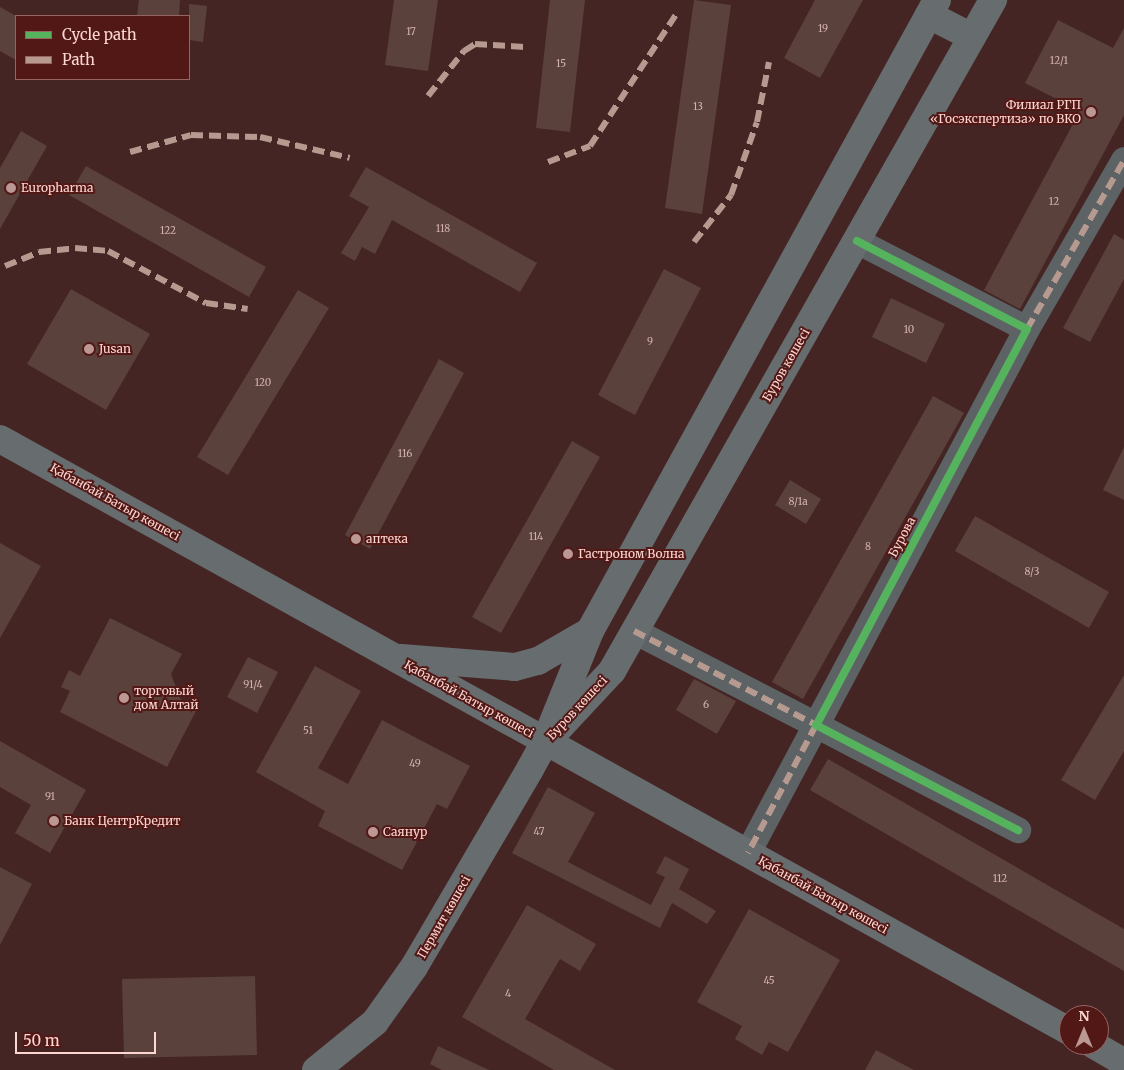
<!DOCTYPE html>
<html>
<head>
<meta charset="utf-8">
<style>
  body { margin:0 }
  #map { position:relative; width:1124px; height:1070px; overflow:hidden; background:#442524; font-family:Merriweather,serif }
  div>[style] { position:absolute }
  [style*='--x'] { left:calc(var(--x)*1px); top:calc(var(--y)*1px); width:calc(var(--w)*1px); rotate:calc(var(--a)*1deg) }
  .building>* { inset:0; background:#5a413c }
  .minor>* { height:26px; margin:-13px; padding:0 13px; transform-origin:13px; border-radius:13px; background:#5d6365 }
  .major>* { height:28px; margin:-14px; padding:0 14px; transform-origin:14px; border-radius:14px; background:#676c6e }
  .quiet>* { height:6px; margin-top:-3px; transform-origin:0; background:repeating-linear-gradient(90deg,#b69a8f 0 12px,transparent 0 18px) }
  .cycleway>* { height:8px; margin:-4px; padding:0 4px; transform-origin:4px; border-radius:4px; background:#56b35d }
  .dots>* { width:14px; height:14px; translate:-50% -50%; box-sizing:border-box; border:2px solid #521816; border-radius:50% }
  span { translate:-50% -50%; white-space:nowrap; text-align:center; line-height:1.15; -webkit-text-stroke:4px #521816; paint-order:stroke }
  .number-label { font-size:10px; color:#d4b1ac }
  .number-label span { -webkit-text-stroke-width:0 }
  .poi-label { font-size:12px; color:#fcd6d1 }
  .right { translate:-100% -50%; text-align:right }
  .left { translate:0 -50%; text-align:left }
  .street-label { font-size:12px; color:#fcd6d1 }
  .legend { position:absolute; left:15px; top:15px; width:175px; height:65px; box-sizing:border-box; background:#521816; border:1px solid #966461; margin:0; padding:6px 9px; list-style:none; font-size:15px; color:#fcd6d1 }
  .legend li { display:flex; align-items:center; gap:10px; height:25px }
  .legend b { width:25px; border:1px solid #966461 }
  .north { position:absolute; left:1059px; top:1005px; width:50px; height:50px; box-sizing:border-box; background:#521816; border:1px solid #966461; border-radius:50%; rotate:0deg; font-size:14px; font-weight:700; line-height:20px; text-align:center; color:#fcd6d1 }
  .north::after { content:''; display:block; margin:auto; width:18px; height:22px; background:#bc9894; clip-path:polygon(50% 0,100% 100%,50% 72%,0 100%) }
  .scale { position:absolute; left:15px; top:1032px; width:141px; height:22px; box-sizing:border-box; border:2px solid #fcd6d1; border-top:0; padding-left:6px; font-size:15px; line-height:18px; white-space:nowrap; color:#fcd6d1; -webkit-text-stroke:4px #521816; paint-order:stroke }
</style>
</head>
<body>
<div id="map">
  <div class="building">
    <i style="clip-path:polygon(139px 0,180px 0,179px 16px,137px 16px)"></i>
    <i style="clip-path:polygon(394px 0,438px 0,428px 71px,385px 65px)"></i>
    <i style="clip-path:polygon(550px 0,585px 0,570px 132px,536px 128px)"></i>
    <i style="clip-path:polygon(694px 0,731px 5px,702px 214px,665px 208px)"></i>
    <i style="clip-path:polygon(815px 0,863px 0,820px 78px,784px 58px)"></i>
    <i style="clip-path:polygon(189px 4px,207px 6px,203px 42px,189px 40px)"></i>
    <i style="clip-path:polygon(0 7px,16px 16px,16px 60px,0 51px)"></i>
    <i style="clip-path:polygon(1058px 20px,1113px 48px,1124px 28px,1124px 115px,1020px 309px,984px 290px,1080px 111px,1025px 83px)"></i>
    <i style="clip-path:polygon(21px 131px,47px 146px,0 229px,0 168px)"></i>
    <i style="clip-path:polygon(86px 166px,266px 267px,249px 297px,69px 195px)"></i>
    <i style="clip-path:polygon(366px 167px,537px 263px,520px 292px,392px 220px,375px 254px,362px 247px,355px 261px,341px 253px,369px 207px,349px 196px)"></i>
    <i style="clip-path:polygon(1114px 234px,1124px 240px,1124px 279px,1090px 342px,1063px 328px)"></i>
    <i style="clip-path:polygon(664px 269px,701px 288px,635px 415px,598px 395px)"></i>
    <i style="clip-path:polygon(71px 289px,150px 334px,106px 410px,27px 364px)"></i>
    <i style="clip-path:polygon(298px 290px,329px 308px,228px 475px,197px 457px)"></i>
    <i style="clip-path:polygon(891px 298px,945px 324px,926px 363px,872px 337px)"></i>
    <i style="clip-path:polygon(439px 359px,464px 373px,370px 549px,345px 535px)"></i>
    <i style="clip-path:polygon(933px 396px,964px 413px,803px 699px,772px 682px)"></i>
    <i style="clip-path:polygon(572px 441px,600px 457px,501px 633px,472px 617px)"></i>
    <i style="clip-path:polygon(1124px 447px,1124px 500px,1103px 490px)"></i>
    <i style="clip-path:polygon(790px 480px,821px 499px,806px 524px,775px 505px)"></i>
    <i style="clip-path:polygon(975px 516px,1109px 592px,1089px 628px,955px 551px)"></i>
    <i style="clip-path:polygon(0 543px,41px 566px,0 638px)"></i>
    <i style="clip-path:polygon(110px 618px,182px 654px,171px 674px,183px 705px,196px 711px,167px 767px,60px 712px,70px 691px,61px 687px,69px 670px,80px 676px)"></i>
    <i style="clip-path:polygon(248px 657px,278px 672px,257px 713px,227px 697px)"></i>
    <i style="clip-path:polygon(315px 666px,361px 691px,318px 768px,348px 784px,382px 720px,470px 766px,447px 809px,437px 804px,402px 870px,318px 826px,325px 811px,256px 772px)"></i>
    <i style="clip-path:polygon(1124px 675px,1124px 751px,1095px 800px,1061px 780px)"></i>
    <i style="clip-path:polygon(694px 679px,736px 701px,717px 734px,676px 710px)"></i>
    <i style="clip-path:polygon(0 741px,86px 790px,50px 853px,15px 833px,31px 805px,0 787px)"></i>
    <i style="clip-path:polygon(828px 759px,1124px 929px,1124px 971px,810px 790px)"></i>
    <i style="clip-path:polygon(548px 787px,595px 813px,568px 862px,651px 905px,665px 877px,656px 873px,665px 856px,689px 869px,679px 889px,716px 911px,707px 924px,672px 903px,660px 928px,512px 853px)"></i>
    <i style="clip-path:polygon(0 867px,32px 884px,0 945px)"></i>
    <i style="clip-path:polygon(527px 905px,596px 944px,580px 971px,560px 959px,525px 1019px,615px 1070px,554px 1070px,462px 1017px)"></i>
    <i style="clip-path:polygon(749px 909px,840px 960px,788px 1052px,769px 1042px,762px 1055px,735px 1039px,742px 1026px,697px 1002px)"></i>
    <i style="clip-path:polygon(255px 976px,257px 1055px,124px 1058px,122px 979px)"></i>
    <i style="clip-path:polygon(438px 1046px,489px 1070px,442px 1070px,430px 1064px)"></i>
    <i style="clip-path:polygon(876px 1050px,914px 1070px,865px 1070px)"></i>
  </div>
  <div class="minor">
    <i style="--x:857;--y:241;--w:191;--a:27.4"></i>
    <i style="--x:1027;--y:329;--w:449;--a:118"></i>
    <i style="--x:816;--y:725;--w:228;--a:27.5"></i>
    <i style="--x:1027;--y:329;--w:195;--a:-60.1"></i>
    <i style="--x:634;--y:631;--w:205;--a:27.3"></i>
    <i style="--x:816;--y:725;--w:145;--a:118"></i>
  </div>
  <div class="major">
    <i style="--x:929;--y:15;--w:48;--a:27.1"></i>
    <i style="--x:0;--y:439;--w:1222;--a:28.98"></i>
    <i style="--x:401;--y:658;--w:114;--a:4.5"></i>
    <i style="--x:515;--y:667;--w:24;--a:-15"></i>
    <i style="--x:538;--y:661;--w:60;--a:-30"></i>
    <i style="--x:557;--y:730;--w:81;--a:-47"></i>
    <i style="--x:612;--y:671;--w:772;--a:-60.41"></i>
    <i style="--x:1094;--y:1045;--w:34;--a:30"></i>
    <i style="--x:316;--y:1070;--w:76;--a:-39.1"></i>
    <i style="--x:375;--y:1022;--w:67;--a:-54.7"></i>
    <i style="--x:414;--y:967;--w:229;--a:-59.6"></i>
    <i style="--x:530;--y:769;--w:31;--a:-61"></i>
    <i style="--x:545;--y:742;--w:120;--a:-67.9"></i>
    <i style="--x:590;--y:631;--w:720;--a:-61.19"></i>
  </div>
  <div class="quiet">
    <i style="--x:428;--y:96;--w:58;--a:-51.3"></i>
    <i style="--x:464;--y:51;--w:13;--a:-32"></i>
    <i style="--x:475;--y:44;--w:50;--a:3.4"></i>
    <i style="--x:130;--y:152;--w:63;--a:-15.6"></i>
    <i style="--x:191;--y:135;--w:69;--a:1.7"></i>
    <i style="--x:260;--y:137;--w:92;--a:13.1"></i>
    <i style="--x:548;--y:162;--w:45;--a:-20.9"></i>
    <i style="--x:590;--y:146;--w:159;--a:-56.8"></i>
    <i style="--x:694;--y:242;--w:60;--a:-51.8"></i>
    <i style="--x:731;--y:195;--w:77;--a:-70.4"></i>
    <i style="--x:757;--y:122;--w:61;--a:-78.7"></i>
    <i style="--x:5;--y:266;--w:37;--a:-22"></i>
    <i style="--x:39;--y:252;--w:36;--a:-6"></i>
    <i style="--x:75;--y:248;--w:33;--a:5"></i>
    <i style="--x:108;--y:251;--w:111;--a:28"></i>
    <i style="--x:206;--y:303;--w:42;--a:8.1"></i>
    <i style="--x:1027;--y:329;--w:195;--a:-60.1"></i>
    <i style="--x:634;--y:631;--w:205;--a:27.3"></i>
    <i style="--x:816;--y:725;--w:145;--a:118"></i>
  </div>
  <div class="cycleway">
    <i style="--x:857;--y:241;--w:191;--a:27.4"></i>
    <i style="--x:1027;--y:329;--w:449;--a:118"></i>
    <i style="--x:816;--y:725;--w:228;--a:27.5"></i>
  </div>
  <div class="dots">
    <i style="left:1091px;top:112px;background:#bc9894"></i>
    <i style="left:11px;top:188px;background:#bc9894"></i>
    <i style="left:89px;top:349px;background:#bc9894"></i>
    <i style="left:356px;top:539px;background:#bc9894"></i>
    <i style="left:568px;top:554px;background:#bc9894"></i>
    <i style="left:124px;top:698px;background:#bc9894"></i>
    <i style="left:54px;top:821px;background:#bc9894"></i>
    <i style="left:373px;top:832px;background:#bc9894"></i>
  </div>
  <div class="number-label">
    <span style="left:823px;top:29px">19</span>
    <span style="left:411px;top:32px">17</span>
    <span style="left:1059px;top:61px">12/1</span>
    <span style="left:561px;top:64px">15</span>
    <span style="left:698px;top:107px">13</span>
    <span style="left:1054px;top:202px">12</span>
    <span style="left:443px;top:229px">118</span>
    <span style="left:168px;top:231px">122</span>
    <span style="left:909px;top:330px">10</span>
    <span style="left:650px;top:342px">9</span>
    <span style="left:263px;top:383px">120</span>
    <span style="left:405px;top:454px">116</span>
    <span style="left:798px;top:502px">8/1а</span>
    <span style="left:536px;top:537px">114</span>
    <span style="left:868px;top:547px">8</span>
    <span style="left:1032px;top:572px">8/3</span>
    <span style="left:253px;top:685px">91/4</span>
    <span style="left:706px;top:705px">6</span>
    <span style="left:308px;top:731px">51</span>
    <span style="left:415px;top:764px">49</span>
    <span style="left:50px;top:797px">91</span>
    <span style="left:539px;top:832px">47</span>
    <span style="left:1000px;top:879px">112</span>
    <span style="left:769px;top:981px">45</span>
    <span style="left:508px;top:994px">4</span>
  </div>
  <div class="poi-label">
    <span class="right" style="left:1081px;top:112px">Филиал РГП<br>«Госэкспертиза» по ВКО</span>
    <span class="left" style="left:21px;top:188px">Europharma</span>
    <span class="left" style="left:99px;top:349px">Jusan</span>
    <span class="left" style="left:366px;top:539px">аптека</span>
    <span class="left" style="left:578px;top:554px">Гастроном Волна</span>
    <span class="left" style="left:134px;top:698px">торговый<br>дом Алтай</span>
    <span class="left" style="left:64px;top:821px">Банк ЦентрКредит</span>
    <span class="left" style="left:383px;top:832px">Саянур</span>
  </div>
  <div class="street-label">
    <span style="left:786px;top:365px;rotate:-60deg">Буров көшесі</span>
    <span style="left:115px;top:502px;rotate:29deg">Қабанбай Батыр көшесі</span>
    <span style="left:902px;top:537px;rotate:-62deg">Бурова</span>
    <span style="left:469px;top:699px;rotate:29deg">Қабанбай Батыр көшесі</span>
    <span style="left:577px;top:708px;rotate:-47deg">Буров көшесі</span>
    <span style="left:823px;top:895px;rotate:29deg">Қабанбай Батыр көшесі</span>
    <span style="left:444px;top:917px;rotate:-60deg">Пермит көшесі</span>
  </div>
  <ul class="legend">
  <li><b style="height:6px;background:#56b35d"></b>Cycle path</li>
  <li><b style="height:6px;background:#b69a8f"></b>Path</li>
  </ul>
  <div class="north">N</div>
  <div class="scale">50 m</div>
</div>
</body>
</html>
